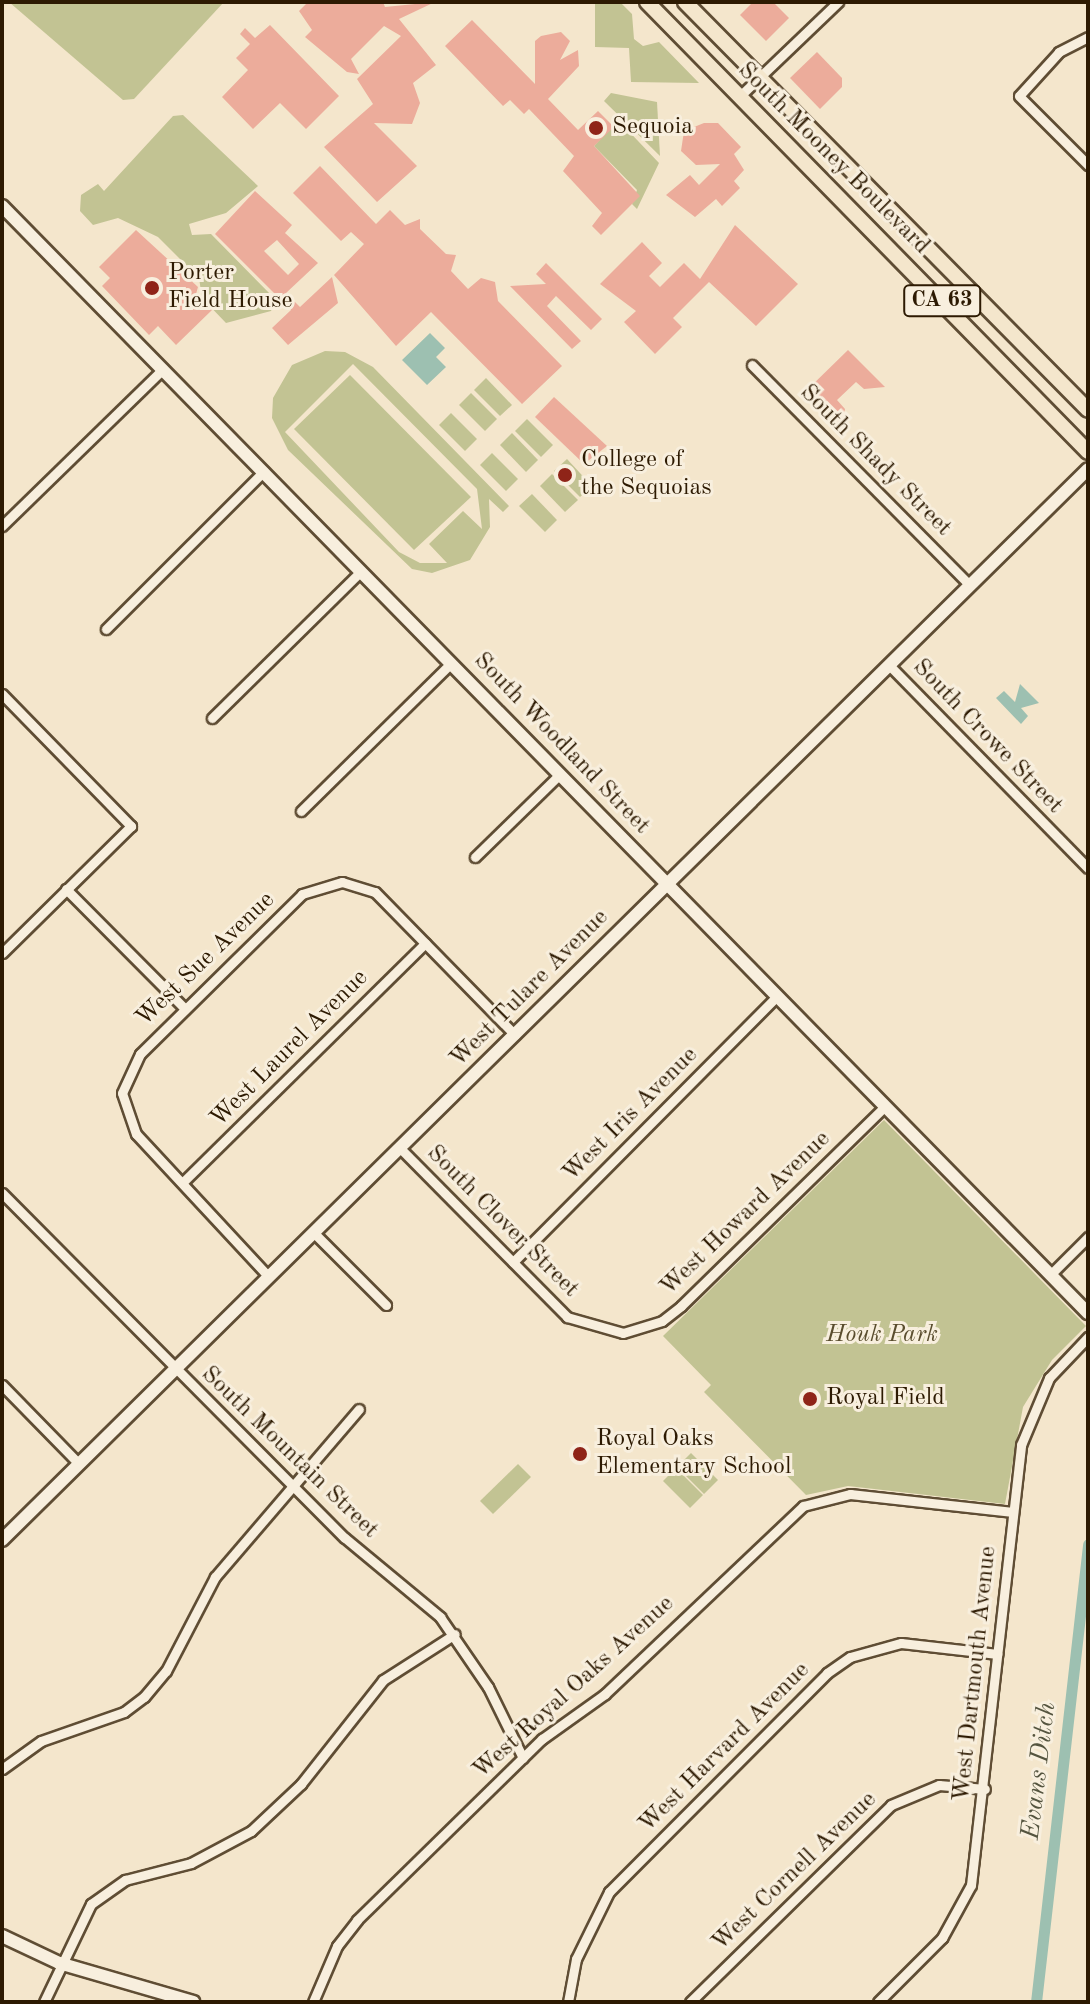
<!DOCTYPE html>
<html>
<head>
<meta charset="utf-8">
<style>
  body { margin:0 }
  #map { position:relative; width:1090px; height:2004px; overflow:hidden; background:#f4e6cc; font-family:"Old Standard TT",serif }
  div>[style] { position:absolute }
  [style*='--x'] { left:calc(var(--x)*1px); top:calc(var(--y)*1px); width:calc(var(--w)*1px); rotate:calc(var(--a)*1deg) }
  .green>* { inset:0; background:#c2c393 }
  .water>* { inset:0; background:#9dc0b1 }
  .canal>* { height:11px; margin:-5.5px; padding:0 5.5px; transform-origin:5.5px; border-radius:5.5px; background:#9dc0b1 }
  .building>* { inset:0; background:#ecac9b }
  .roads { filter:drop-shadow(2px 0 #5f4d34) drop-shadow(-2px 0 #5f4d34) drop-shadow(0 2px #5f4d34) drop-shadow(0 -2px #5f4d34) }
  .minor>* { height:9px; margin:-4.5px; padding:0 4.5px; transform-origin:4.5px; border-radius:4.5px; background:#f8efde }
  .tertiary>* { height:12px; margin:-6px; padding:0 6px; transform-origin:6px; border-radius:6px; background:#f8efde }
  .primary>* { height:14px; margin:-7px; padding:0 7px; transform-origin:7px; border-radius:7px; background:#f4e6cc }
  .dots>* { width:22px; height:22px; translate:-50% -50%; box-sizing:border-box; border:4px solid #f8efde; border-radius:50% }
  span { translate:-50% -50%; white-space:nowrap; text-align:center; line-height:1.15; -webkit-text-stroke:6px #f8efde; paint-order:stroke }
  .shield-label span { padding:2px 6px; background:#f8efde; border:2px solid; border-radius:6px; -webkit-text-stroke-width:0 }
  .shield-label { font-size:22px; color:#2d1a02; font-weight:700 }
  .poi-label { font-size:24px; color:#2d1a02 }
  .left { translate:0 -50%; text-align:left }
  .street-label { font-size:24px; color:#2d1a02 }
  .park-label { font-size:24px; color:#5a4d2e; font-style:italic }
  .water-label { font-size:26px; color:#54543f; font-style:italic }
  .frame { position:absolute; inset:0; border:4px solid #2d1a02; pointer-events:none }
</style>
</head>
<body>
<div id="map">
  <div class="green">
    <i style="clip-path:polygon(9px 2px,224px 2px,134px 99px,123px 100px)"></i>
    <i style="clip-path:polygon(595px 2px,620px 2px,632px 14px,634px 39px,643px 46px,659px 42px,699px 83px,631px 82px,629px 48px,595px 47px)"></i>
    <i style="clip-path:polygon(611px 93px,657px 102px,660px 156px,604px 101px)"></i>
    <i style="clip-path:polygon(183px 115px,258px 186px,226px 213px,189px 224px,192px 235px,211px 234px,276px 300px,271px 311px,226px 323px,202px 298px,199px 278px,158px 237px,118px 218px,93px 225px,80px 211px,81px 195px,98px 184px,104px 191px,173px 116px)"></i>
    <i style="clip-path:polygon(618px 120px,659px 163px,637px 209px,632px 204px,637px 190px,594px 146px)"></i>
    <i style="clip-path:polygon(evenodd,325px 351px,345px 352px,373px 367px,509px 506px,503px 512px,489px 499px,490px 527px,470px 560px,432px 573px,412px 569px,288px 450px,272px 418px,273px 398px,292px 365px,325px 351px,353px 364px,477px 489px,482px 529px,463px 511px,429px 544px,447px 563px,420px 563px,399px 552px,285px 432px,353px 364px)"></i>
    <i style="clip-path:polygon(350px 375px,471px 497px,414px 550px,294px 429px)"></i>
    <i style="clip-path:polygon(486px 378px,512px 405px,500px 416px,474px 390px)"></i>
    <i style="clip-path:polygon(471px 393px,497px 419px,485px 431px,459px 405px)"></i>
    <i style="clip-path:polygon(451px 413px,477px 439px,465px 451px,439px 425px)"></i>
    <i style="clip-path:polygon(527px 419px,553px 445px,541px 457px,515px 431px)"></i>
    <i style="clip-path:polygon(512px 433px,538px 460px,526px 472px,500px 445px)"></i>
    <i style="clip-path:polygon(492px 453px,518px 479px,506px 491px,480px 465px)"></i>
    <i style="clip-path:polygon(567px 459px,592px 486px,580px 497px,554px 471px)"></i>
    <i style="clip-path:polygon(552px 474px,578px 500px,565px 512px,540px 486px)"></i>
    <i style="clip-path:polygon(532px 494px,557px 520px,545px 532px,519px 506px)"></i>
    <i style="clip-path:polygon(884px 1120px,1086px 1326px,1052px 1360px,1023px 1407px,1005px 1504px,848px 1486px,806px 1495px,704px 1392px,711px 1385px,663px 1336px)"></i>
    <i style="clip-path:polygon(691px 1453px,718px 1480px,704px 1494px,677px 1467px)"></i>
    <i style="clip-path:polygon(518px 1464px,531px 1477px,493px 1514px,480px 1501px)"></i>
    <i style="clip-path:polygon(676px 1468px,703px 1495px,690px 1508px,663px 1481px)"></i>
  </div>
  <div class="water">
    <i style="clip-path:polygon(430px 333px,445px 348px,436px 357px,446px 367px,427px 385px,402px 360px)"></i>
    <i style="clip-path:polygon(1020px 684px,1039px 703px,1021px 708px,1028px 716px,1021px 724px,996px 698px,1004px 691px,1015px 702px)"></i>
  </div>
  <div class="canal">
    <i style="--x:1036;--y:2002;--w:461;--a:-83.5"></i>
  </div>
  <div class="building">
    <i style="clip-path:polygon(308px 2px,383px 2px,385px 7px,435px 2px,399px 19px,436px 65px,413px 83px,420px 103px,412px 124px,374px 123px,417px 166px,377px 202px,324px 147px,373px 104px,357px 79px,401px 36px,384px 26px,351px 59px,359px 74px,347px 72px,305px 37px,312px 30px,299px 11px)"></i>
    <i style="clip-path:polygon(753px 2px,773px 2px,789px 18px,766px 41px,740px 15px)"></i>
    <i style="clip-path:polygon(472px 20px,535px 84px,535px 41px,541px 36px,561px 32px,570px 41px,560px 60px,578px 50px,579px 66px,548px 99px,578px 130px,598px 111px,614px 127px,594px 146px,640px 196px,601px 235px,592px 226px,602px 213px,563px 171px,574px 156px,529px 109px,524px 114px,510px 100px,503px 106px,445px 46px)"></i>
    <i style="clip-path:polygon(270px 25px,339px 96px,306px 129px,280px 103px,253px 129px,222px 97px,248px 70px,236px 58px,250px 44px,240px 34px,245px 28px,255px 38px)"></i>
    <i style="clip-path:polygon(817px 52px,842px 78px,842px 87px,820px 109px,790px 78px)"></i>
    <i style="clip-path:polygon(704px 123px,718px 123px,741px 147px,734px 154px,744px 170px,734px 181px,740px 188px,722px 206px,716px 199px,695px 217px,666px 195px,690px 175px,699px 185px,720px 164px,696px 165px,681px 151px,684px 131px)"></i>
    <i style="clip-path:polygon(320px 166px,376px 224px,390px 210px,405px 225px,420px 219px,420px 229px,446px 254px,456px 255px,451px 271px,468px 289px,481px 278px,495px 282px,498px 301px,562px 366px,522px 404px,431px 312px,396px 346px,334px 275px,364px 244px,351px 232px,341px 241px,293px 193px)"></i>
    <i style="clip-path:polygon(evenodd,255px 191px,292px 225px,285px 233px,318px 263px,286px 293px,300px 307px,332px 277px,338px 303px,288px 345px,272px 328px,291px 310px,215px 234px,255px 191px,277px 240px,299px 264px,288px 275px,264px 251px,277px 240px)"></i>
    <i style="clip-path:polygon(735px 225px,798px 284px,756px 326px,709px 282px,673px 318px,682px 327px,655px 354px,624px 322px,636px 311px,600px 284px,642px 242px,662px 263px,649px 276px,660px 287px,684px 263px,700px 279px)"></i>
    <i style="clip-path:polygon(136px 230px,198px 287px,196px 294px,212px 310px,176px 345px,158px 326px,149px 335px,102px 286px,110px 278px,99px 267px)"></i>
    <i style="clip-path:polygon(546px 263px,602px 319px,591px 330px,556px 296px,547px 306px,581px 341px,572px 349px,510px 286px,546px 284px,536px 274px)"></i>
    <i style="clip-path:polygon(848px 350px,885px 387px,864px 389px,856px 382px,837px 400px,845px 409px,842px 429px,805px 392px)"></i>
    <i style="clip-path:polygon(554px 397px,607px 446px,584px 464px,535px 417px)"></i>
  </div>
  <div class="roads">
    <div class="minor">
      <i style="--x:1088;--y:37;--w:33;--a:153"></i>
      <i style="--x:1059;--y:52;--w:59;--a:132.3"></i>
      <i style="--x:1019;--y:96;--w:98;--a:45"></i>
      <i style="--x:740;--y:96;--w:136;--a:-43.8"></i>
      <i style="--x:752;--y:365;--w:310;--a:45.3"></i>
      <i style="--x:2;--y:526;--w:225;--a:-44.3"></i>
      <i style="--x:106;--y:629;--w:223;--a:-45"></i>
      <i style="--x:891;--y:667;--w:281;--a:45.6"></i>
      <i style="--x:2;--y:694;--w:185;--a:45.7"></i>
      <i style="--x:131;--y:826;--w:181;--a:135.4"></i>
      <i style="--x:212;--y:718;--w:209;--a:-44.6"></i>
      <i style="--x:301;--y:811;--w:211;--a:-44.6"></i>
      <i style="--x:475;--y:857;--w:117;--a:-44.3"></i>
      <i style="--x:66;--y:889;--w:169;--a:45.2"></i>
      <i style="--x:400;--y:1148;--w:238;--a:45.3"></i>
      <i style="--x:567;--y:1317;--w:58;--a:15.9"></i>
      <i style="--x:623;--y:1333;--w:41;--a:-17.1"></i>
      <i style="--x:662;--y:1321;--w:24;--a:-38"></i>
      <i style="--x:681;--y:1306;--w:286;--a:-44.4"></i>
      <i style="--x:183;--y:1182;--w:340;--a:-44.6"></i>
      <i style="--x:2;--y:1193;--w:486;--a:45.2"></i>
      <i style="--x:345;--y:1538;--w:124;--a:39.7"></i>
      <i style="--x:440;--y:1617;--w:85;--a:55.6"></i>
      <i style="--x:488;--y:1687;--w:79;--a:63.8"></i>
      <i style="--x:314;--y:1233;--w:102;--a:45"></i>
      <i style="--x:513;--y:1262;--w:375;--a:-45.2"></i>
      <i style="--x:1050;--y:1275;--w:54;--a:-45"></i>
      <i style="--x:269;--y:1277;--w:195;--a:-132.9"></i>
      <i style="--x:136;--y:1134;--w:43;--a:-108.9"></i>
      <i style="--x:122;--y:1093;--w:43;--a:-65.2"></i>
      <i style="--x:140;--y:1054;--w:228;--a:-44.6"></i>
      <i style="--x:302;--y:894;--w:42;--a:-16.7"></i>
      <i style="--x:342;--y:882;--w:34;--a:17"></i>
      <i style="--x:375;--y:892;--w:200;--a:45.6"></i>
      <i style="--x:2;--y:1385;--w:110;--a:45.7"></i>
      <i style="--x:2;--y:1769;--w:48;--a:-35.7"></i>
      <i style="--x:41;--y:1741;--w:88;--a:-19.3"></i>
      <i style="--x:124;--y:1712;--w:25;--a:-37"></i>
      <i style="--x:144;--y:1697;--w:34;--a:-50"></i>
      <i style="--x:166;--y:1671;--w:106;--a:-62.5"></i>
      <i style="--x:215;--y:1577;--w:221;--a:-49.4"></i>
      <i style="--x:44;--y:2002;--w:109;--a:-64.4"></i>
      <i style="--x:91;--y:1904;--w:42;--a:-35.2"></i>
      <i style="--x:125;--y:1880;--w:68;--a:-14.4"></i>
      <i style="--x:191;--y:1863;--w:68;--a:-28.1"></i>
      <i style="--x:251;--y:1831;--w:69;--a:-43.2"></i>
      <i style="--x:301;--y:1784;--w:132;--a:-51.7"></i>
      <i style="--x:383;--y:1680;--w:85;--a:-32.6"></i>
      <i style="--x:313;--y:2002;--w:61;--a:-66.8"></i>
      <i style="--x:337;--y:1946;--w:33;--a:-52"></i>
      <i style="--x:357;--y:1920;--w:259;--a:-44.4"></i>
      <i style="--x:542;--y:1739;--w:77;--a:-35.5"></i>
      <i style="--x:605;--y:1694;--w:273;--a:-43.5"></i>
      <i style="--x:803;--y:1506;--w:49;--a:-14.3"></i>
      <i style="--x:850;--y:1494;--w:164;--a:6.3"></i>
      <i style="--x:568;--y:2002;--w:44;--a:-79.5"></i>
      <i style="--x:576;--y:1959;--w:75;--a:-63.8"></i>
      <i style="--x:609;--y:1892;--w:309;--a:-45.1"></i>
      <i style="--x:827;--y:1673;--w:28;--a:-35"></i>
      <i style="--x:850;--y:1657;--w:53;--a:-15.4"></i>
      <i style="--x:901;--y:1643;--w:97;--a:6.5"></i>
      <i style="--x:690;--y:2002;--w:281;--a:-44.4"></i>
      <i style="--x:891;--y:1805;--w:52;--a:-22.6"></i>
      <i style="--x:939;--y:1785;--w:46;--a:5"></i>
      <i style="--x:878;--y:2002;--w:91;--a:-45"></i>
      <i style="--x:942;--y:1938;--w:60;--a:-61.3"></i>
      <i style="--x:971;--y:1885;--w:443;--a:-83.5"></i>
      <i style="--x:1021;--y:1445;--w:73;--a:-67.3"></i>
      <i style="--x:1049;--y:1378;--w:57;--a:-46.4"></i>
    </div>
    <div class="tertiary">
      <i style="--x:2;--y:206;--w:1551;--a:45.55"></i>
      <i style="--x:2;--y:1540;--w:1525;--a:-44.6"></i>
      <i style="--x:2;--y:1936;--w:63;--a:25.3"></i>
      <i style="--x:59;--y:1963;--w:140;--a:16.2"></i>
    </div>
    <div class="primary">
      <i style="--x:647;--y:2;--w:630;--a:45.58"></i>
      <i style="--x:685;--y:2;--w:573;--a:45.35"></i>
    </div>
  </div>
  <div class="dots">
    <i style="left:596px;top:128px;background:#8f2418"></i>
    <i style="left:152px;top:288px;background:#8f2418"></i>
    <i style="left:565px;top:475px;background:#8f2418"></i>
    <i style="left:810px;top:1399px;background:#8f2418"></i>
    <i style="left:580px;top:1454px;background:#8f2418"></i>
  </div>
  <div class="shield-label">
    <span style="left:942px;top:301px">CA 63</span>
  </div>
  <div class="poi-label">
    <span class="left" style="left:612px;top:128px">Sequoia</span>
    <span class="left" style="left:168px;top:288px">Porter<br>Field House</span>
    <span class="left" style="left:581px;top:475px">College of<br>the Sequoias</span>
    <span class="left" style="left:826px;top:1399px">Royal Field</span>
    <span class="left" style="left:596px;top:1454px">Royal Oaks<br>Elementary School</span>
  </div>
  <div class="street-label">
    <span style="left:833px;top:159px;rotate:45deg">South Mooney Boulevard</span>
    <span style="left:875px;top:461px;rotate:45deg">South Shady Street</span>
    <span style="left:987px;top:737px;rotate:46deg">South Crowe Street</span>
    <span style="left:561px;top:744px;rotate:46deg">South Woodland Street</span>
    <span style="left:206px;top:960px;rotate:-44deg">West Sue Avenue</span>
    <span style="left:530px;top:989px;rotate:-45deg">West Tulare Avenue</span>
    <span style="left:290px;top:1049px;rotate:-45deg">West Laurel Avenue</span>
    <span style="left:631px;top:1115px;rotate:-45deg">West Iris Avenue</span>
    <span style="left:746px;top:1214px;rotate:-44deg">West Howard Avenue</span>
    <span style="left:502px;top:1222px;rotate:45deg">South Clover Street</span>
    <span style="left:289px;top:1453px;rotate:44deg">South Mountain Street</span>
    <span style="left:976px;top:1674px;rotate:-84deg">West Dartmouth Avenue</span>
    <span style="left:574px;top:1688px;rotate:-42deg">West Royal Oaks Avenue</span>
    <span style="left:725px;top:1748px;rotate:-45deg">West Harvard Avenue</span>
    <span style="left:795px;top:1872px;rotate:-44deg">West Cornell Avenue</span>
  </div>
  <div class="park-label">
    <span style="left:882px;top:1336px">Houk Park</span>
  </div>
  <div class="water-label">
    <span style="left:1040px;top:1771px;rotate:-83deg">Evans Ditch</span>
  </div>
  <div class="frame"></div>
</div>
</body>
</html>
